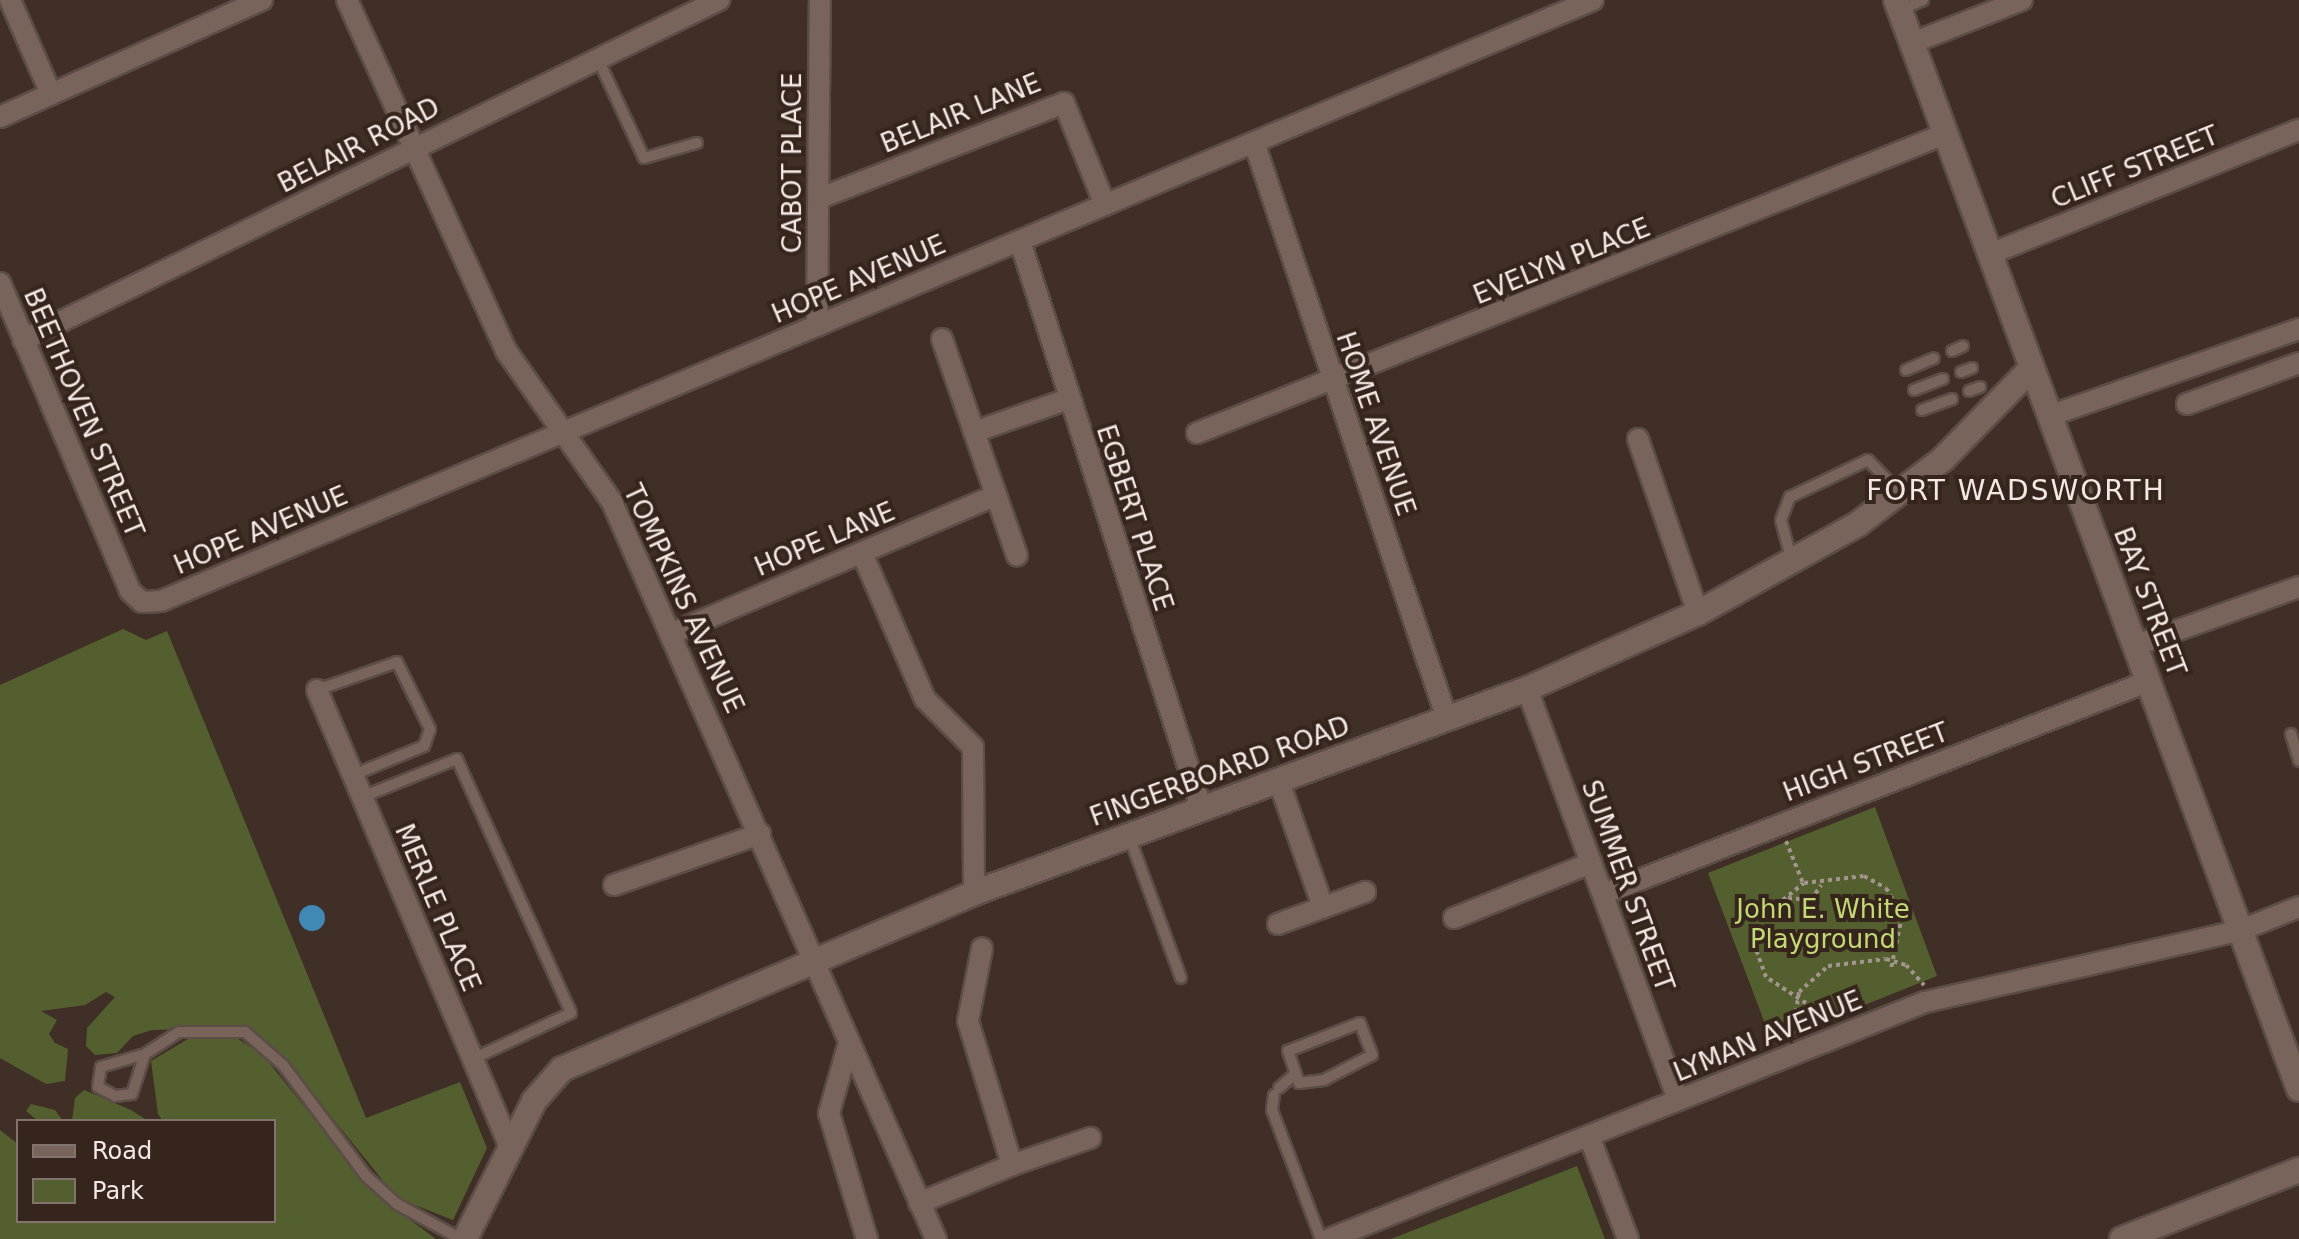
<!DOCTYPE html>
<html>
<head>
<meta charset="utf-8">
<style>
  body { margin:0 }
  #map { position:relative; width:2299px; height:1239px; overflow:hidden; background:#402f26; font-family:"DejaVu Sans",sans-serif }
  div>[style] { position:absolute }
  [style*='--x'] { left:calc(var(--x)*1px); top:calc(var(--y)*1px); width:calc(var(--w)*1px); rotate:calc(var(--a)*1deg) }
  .green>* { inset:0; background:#545f2f }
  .water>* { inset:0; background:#4089b6 }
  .round { border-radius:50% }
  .path>* { height:4px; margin-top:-2px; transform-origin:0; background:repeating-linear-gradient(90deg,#a3958e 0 4px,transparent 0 8px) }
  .roads { filter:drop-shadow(2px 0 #5c4d46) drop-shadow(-2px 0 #5c4d46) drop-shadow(0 2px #5c4d46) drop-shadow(0 -2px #5c4d46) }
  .service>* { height:10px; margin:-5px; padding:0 5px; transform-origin:5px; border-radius:5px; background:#78645a }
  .minor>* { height:20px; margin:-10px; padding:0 10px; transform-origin:10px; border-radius:10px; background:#78645a }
  .tertiary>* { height:24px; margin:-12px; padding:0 12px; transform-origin:12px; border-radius:12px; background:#78645a }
  .secondary>* { height:24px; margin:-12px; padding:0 12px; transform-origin:12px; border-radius:12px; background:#78645a }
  span { translate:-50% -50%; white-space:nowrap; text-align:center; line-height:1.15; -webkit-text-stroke:8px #36251c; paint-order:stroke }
  .street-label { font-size:26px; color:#f4e8e3 }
  .park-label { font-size:26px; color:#c2d974 }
  .neighbourhood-label { font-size:28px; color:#f4e8e3; letter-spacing:2px }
  .legend { position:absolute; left:16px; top:1119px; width:260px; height:104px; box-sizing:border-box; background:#36251c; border:2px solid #82736c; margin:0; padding:10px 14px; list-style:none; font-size:24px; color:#f4e8e3 }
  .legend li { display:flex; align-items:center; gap:16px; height:40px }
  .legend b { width:40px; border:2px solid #82736c }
</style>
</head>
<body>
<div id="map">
  <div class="green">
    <i style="clip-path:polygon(123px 629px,146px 640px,167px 631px,366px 1118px,460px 1082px,487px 1148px,453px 1220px,397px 1198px,287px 1062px,242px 1027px,152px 1030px,133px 1036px,117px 1053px,95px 1055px,86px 1046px,87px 1028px,115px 997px,106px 992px,85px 1005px,41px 1011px,57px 1020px,49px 1034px,55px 1043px,68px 1049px,65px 1081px,46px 1084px,0 1058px,0 685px)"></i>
    <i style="clip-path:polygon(1875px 807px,1937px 976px,1772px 1042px,1708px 873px)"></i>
    <i style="clip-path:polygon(193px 1036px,235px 1037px,262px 1054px,375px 1194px,436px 1239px,0 1239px,0 1130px,18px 1144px,18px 1221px,274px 1221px,274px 1121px,163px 1121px,158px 1114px,151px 1061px)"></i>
    <i style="clip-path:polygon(84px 1090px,131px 1110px,148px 1121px,72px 1121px,75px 1098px)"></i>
    <i style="clip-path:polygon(31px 1104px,55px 1110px,63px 1121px,38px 1121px,26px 1111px)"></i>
    <i style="clip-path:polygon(1577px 1166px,1605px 1239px,1391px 1239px)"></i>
  </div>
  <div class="water">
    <i class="round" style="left:299px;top:905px;width:26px;height:26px"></i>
  </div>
  <div class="path">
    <i style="--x:1786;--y:841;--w:45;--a:68"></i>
    <i style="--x:1788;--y:898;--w:23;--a:5"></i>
    <i style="--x:1811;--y:900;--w:18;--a:-56"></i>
    <i style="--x:1806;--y:1003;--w:48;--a:-147"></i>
    <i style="--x:1766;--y:977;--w:35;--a:-110"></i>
    <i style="--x:1754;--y:944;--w:31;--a:-71"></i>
    <i style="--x:1764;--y:915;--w:51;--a:-38.7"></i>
    <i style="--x:1804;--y:883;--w:60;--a:-6.7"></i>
    <i style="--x:1864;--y:876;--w:25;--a:29"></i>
    <i style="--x:1886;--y:888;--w:32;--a:60"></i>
    <i style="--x:1902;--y:916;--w:54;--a:101.7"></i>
    <i style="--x:1792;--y:1036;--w:45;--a:-81"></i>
    <i style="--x:1799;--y:992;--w:39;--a:-42"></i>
    <i style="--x:1828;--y:966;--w:58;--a:-6.9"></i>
    <i style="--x:1886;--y:959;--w:21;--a:17"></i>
    <i style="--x:1906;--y:965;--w:27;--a:48"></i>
  </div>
  <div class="roads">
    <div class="service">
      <i style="--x:1900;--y:10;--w:25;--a:-23"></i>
      <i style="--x:598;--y:59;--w:109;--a:65.1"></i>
      <i style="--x:644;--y:158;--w:55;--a:-15.8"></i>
      <i style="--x:1952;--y:351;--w:12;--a:-24"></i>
      <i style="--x:1906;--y:370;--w:30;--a:-23"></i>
      <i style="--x:1961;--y:372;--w:12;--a:-20"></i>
      <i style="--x:1914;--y:390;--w:31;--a:-21"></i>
      <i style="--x:1969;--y:391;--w:12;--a:-20"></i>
      <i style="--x:1922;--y:410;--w:32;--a:-20"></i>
      <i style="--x:1792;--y:562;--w:43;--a:-104.7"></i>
      <i style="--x:1781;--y:520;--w:25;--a:-69"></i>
      <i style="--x:1790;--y:497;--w:86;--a:-25.4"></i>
      <i style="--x:1868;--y:460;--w:46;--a:45.9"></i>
      <i style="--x:317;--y:690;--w:85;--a:-19.3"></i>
      <i style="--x:397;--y:662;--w:75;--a:63.8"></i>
      <i style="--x:430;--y:729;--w:18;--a:109"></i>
      <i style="--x:424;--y:746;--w:77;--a:157.8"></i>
      <i style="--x:2291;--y:734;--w:28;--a:73"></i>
      <i style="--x:362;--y:797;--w:102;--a:-21.8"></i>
      <i style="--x:457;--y:759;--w:278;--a:65.8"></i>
      <i style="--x:571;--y:1013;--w:108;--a:154.9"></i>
      <i style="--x:1129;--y:836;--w:151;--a:69.9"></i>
      <i style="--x:1360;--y:1023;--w:34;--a:69"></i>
      <i style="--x:1372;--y:1055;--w:54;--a:152.5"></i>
      <i style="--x:1324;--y:1080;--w:25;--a:173"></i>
      <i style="--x:1299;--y:1083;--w:34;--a:-109"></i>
      <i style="--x:1288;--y:1051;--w:77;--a:-21.3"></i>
      <i style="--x:145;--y:1054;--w:46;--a:163.5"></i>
      <i style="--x:101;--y:1067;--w:20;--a:99"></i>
      <i style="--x:98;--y:1087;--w:19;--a:28"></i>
      <i style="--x:115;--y:1096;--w:17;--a:-7"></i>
      <i style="--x:132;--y:1094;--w:42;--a:-72"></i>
      <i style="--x:145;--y:1054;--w:40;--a:-32.9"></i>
      <i style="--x:179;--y:1032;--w:66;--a:0"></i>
      <i style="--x:245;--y:1032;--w:50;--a:41"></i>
      <i style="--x:283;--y:1065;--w:139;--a:53.2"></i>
      <i style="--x:366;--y:1176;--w:42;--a:42.1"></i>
      <i style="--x:397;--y:1204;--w:73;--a:28.7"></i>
      <i style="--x:1279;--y:1088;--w:21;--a:-41"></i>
      <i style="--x:1274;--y:1095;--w:15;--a:98"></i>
      <i style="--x:1272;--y:1110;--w:138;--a:69.2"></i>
    </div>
    <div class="minor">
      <i style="--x:10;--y:0;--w:103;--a:66.4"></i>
      <i style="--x:347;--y:0;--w:387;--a:65.6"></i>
      <i style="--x:507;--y:352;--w:183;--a:55"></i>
      <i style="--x:612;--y:502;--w:805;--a:66.27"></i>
      <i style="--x:1912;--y:43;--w:118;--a:-21.4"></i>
      <i style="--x:0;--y:117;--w:287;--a:-24.1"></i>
      <i style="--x:1255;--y:145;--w:605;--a:71.51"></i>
      <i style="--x:820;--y:198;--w:262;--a:-21.3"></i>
      <i style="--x:1064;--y:103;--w:110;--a:68.1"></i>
      <i style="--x:1020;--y:241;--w:597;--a:72.26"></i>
      <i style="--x:1990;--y:254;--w:333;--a:-21.9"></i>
      <i style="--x:0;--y:283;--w:334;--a:67.1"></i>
      <i style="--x:130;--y:591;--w:16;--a:43"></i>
      <i style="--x:142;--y:602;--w:19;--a:-3"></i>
      <i style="--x:161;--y:601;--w:1553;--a:-22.77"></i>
      <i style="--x:817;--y:326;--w:326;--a:-89.5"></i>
      <i style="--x:942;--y:339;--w:229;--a:70.9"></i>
      <i style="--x:23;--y:340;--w:775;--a:-26.04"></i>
      <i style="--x:2187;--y:404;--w:119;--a:-20.1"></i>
      <i style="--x:2049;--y:416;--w:265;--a:-19.2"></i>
      <i style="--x:974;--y:432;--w:100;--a:-19.3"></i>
      <i style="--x:1197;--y:433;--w:806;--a:-21.79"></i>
      <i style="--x:1638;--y:439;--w:184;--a:71"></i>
      <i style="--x:862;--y:553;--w:159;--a:66.7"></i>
      <i style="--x:925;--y:699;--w:68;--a:45"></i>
      <i style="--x:973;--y:747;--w:146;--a:89.6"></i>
      <i style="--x:673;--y:633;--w:351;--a:-23.1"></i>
      <i style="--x:2136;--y:645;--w:173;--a:-19.6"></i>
      <i style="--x:1527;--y:689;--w:438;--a:69.8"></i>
      <i style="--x:317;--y:690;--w:495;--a:67.1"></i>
      <i style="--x:1278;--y:779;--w:136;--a:70.6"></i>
      <i style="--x:614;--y:885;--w:155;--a:-19.3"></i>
      <i style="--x:1603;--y:894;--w:586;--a:-21.31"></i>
      <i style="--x:1454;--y:918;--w:148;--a:-21.9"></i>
      <i style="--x:1278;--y:924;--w:93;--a:-20.2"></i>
      <i style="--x:848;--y:1046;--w:70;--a:105.8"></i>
      <i style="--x:829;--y:1113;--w:132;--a:73.2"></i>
      <i style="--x:1589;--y:1136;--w:110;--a:69.3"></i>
      <i style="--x:1012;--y:1165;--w:83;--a:-19.1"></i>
      <i style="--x:919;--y:1203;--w:100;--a:-22.2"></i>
      <i style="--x:1012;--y:1165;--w:151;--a:-107"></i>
      <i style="--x:968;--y:1021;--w:74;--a:-79.1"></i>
      <i style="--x:1329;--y:1239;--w:641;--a:-21.69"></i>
      <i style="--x:1925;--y:1002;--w:324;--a:-12.8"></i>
      <i style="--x:2241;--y:930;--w:62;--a:-21.6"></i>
    </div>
    <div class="tertiary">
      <i style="--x:465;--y:1239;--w:154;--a:-63.4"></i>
      <i style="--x:534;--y:1101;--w:43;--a:-48.8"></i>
      <i style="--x:562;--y:1069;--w:448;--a:-23.1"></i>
      <i style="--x:974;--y:893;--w:589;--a:-20.25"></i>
      <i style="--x:1527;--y:689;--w:187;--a:-24"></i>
      <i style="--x:1698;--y:613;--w:183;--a:-29.1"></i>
      <i style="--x:1858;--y:524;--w:107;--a:-37.4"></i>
      <i style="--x:1943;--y:459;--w:124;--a:-45.7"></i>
    </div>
    <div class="secondary">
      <i style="--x:1896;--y:0;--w:1161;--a:69.69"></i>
      <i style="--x:2122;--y:1239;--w:190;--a:-21.3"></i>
    </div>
  </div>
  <div class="street-label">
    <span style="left:961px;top:114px;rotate:-22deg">BELAIR LANE</span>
    <span style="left:359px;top:146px;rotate:-27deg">BELAIR ROAD</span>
    <span style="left:793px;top:163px;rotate:-90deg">CABOT PLACE</span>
    <span style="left:2135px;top:168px;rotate:-22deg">CLIFF STREET</span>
    <span style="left:1562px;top:262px;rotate:-22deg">EVELYN PLACE</span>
    <span style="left:859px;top:280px;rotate:-23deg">HOPE AVENUE</span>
    <span style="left:83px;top:413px;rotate:67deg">BEETHOVEN STREET</span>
    <span style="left:1375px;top:424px;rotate:71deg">HOME AVENUE</span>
    <span style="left:1134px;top:518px;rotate:72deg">EGBERT PLACE</span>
    <span style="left:261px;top:531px;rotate:-23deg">HOPE AVENUE</span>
    <span style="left:825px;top:540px;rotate:-23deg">HOPE LANE</span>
    <span style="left:683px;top:599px;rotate:65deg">TOMPKINS AVENUE</span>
    <span style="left:2149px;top:602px;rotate:69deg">BAY STREET</span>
    <span style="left:1866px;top:763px;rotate:-21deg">HIGH STREET</span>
    <span style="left:1220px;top:772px;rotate:-20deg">FINGERBOARD ROAD</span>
    <span style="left:1627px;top:886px;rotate:70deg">SUMMER STREET</span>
    <span style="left:437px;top:908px;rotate:67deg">MERLE PLACE</span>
    <span style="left:1768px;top:1037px;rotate:-22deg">LYMAN AVENUE</span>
  </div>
  <div class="park-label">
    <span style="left:1823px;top:925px">John E. White<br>Playground</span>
  </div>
  <div class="neighbourhood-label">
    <span style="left:2016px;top:491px">FORT WADSWORTH</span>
  </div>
  <ul class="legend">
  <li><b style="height:10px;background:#78645a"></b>Road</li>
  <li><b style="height:22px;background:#545f2f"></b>Park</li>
  </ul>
</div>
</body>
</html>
